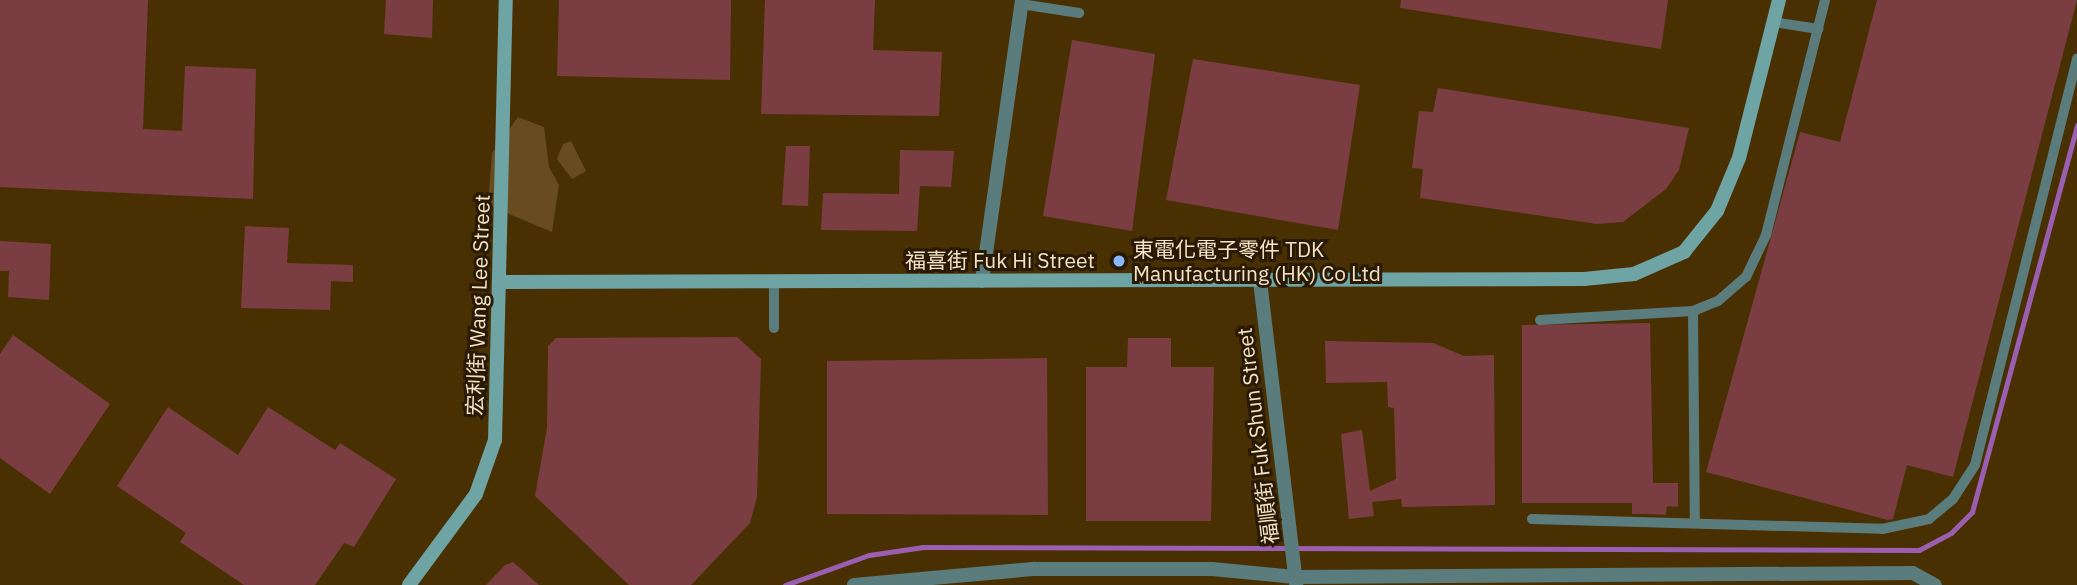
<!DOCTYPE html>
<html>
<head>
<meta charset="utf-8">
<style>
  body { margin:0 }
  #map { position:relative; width:2077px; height:585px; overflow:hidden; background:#493003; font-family:"IBM Plex Sans","Noto Sans TC",sans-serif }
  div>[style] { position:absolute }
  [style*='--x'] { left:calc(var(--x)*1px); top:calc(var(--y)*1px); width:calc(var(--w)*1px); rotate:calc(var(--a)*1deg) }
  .green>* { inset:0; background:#684b1e }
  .stream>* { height:5px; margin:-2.5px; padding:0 2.5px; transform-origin:2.5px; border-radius:2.5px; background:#9b5fb2 }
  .building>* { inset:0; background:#7a3e42 }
  .lane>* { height:10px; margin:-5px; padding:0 5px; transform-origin:5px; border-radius:5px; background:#5b7c7d }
  .street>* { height:14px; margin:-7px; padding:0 7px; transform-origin:7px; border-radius:7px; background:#5b7c7d }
  .secondary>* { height:14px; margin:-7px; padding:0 7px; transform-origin:7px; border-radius:7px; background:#6ea4a4 }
  .dots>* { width:19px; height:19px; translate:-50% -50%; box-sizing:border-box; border:4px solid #281a04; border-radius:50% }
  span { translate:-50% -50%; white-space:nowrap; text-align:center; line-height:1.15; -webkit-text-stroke:6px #281a04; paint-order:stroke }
  .poi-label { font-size:21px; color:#f5e1c6 }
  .left { translate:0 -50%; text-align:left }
  .street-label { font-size:21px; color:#f5e1c6 }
</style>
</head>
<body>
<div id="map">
  <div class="green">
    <i style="clip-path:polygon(518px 117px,544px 127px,549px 167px,559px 185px,552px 232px,488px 205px,492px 153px)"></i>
    <i style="clip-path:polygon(571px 141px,586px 171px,572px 179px,557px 159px,563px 144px)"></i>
  </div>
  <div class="stream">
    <i style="--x:785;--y:585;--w:89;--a:-19.7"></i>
    <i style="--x:869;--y:555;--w:55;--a:-8.4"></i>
    <i style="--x:923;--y:547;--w:996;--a:0.17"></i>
    <i style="--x:1919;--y:550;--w:36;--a:-28"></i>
    <i style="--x:1951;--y:533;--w:30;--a:-45"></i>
    <i style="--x:1972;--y:512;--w:401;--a:-74.8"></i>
  </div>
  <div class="building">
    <i style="clip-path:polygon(0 0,148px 0,143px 129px,182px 131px,185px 66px,256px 69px,253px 199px,0 187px)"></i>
    <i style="clip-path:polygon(386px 0,433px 0,432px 38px,384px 34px)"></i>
    <i style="clip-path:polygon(559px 0,731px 0,730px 80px,557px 76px)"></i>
    <i style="clip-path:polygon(765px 0,875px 0,873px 50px,942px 52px,939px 116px,761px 114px)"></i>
    <i style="clip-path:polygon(1401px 0,1668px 0,1661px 49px,1400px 8px)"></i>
    <i style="clip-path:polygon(1877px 0,2077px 0,1953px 477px,1907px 465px,1893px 519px,1888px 520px,1706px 472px,1800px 132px,1840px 142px)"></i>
    <i style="clip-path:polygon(1072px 40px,1155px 54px,1132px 231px,1043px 216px)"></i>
    <i style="clip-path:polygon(1193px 59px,1360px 85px,1338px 230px,1166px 200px)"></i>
    <i style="clip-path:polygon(1438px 88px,1689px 128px,1679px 170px,1666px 189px,1623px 222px,1597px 224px,1420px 198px,1423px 169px,1412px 168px,1419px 111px,1433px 112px)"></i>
    <i style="clip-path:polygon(786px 146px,810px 146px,808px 206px,782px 205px)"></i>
    <i style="clip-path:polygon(900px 150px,954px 151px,951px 187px,920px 186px,917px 231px,821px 230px,823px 193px,899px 194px)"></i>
    <i style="clip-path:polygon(245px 226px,289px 228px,287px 263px,353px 265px,353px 282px,331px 281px,330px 310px,241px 308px)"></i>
    <i style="clip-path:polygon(0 241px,51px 244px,49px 300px,8px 297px,9px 271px,0 271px)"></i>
    <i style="clip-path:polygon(1650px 323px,1653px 483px,1678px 483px,1678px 507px,1667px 506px,1666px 515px,1646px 514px,1632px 514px,1632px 503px,1522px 503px,1522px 325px)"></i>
    <i style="clip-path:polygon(13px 335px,110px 404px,50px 494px,0 458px,0 354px)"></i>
    <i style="clip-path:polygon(737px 337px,761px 359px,757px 497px,750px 523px,691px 585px,629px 585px,535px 496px,547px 428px,548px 346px,556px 338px)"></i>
    <i style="clip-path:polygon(1128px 338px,1171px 338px,1171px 367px,1214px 367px,1211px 521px,1086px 521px,1086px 367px,1127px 367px)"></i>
    <i style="clip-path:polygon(1325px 341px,1433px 343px,1464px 356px,1494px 355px,1495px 505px,1402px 507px,1401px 499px,1372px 502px,1374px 516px,1349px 519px,1341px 434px,1362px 430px,1370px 491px,1396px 479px,1394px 408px,1388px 407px,1387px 382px,1326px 383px)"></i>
    <i style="clip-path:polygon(1047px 358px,1048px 515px,827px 514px,827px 361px)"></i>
    <i style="clip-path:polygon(168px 407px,238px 455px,268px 407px,335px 450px,340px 443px,396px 479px,354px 547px,344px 543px,315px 585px,244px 585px,180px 542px,186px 533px,117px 486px)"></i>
    <i style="clip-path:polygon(513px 562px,539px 585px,486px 585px,505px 565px)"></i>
  </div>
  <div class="lane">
    <i style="--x:1021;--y:4;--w:59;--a:8.8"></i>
    <i style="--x:1773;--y:22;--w:46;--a:8.8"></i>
    <i style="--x:1693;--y:311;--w:212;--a:89.5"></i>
    <i style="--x:1540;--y:320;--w:153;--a:-3.4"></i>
    <i style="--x:1693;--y:311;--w:27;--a:-22"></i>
    <i style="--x:1718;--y:301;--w:37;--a:-41"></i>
    <i style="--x:1746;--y:277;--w:47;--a:-64.5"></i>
    <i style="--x:1766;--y:235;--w:242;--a:-75.9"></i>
    <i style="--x:774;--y:328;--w:47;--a:-90"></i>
    <i style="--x:1532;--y:519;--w:350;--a:1.6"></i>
    <i style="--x:1882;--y:529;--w:48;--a:-12"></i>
    <i style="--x:1929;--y:519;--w:31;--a:-40"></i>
    <i style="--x:1953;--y:499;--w:40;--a:-57.1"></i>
    <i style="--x:1975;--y:465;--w:419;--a:-75.9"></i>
  </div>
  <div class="street">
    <i style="--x:982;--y:281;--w:284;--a:-81.9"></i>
    <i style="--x:1260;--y:281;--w:306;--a:83.2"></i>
    <i style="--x:854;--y:585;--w:182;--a:-5.1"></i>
    <i style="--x:1035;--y:569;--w:177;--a:0"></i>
    <i style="--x:1212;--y:569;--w:83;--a:5.5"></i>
    <i style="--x:1295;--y:577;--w:618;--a:-0.37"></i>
    <i style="--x:1913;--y:573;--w:25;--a:29"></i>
  </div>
  <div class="secondary">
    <i style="--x:500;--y:282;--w:1084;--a:-0.16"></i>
    <i style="--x:1584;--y:279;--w:50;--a:-5.7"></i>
    <i style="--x:1634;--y:274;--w:55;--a:-23.7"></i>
    <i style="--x:1684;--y:252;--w:53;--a:-51.2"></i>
    <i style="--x:1717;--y:211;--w:57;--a:-67.5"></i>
    <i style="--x:1739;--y:158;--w:163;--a:-75.8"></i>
    <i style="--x:409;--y:585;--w:113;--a:-53.6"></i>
    <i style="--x:476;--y:494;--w:57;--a:-70.6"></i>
    <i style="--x:495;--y:440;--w:440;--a:-88.6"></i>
  </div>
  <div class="dots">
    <i style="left:1119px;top:261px;background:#8abafc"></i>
  </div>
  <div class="poi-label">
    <span class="left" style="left:1133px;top:261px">東電化電子零件 TDK<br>Manufacturing (HK) Co Ltd</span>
  </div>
  <div class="street-label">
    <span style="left:1000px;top:260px">福喜街 Fuk Hi Street</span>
    <span style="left:478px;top:305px;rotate:-88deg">宏利街 Wang Lee Street</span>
    <span style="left:1257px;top:436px;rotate:-97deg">福順街 Fuk Shun Street</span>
  </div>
</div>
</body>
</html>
